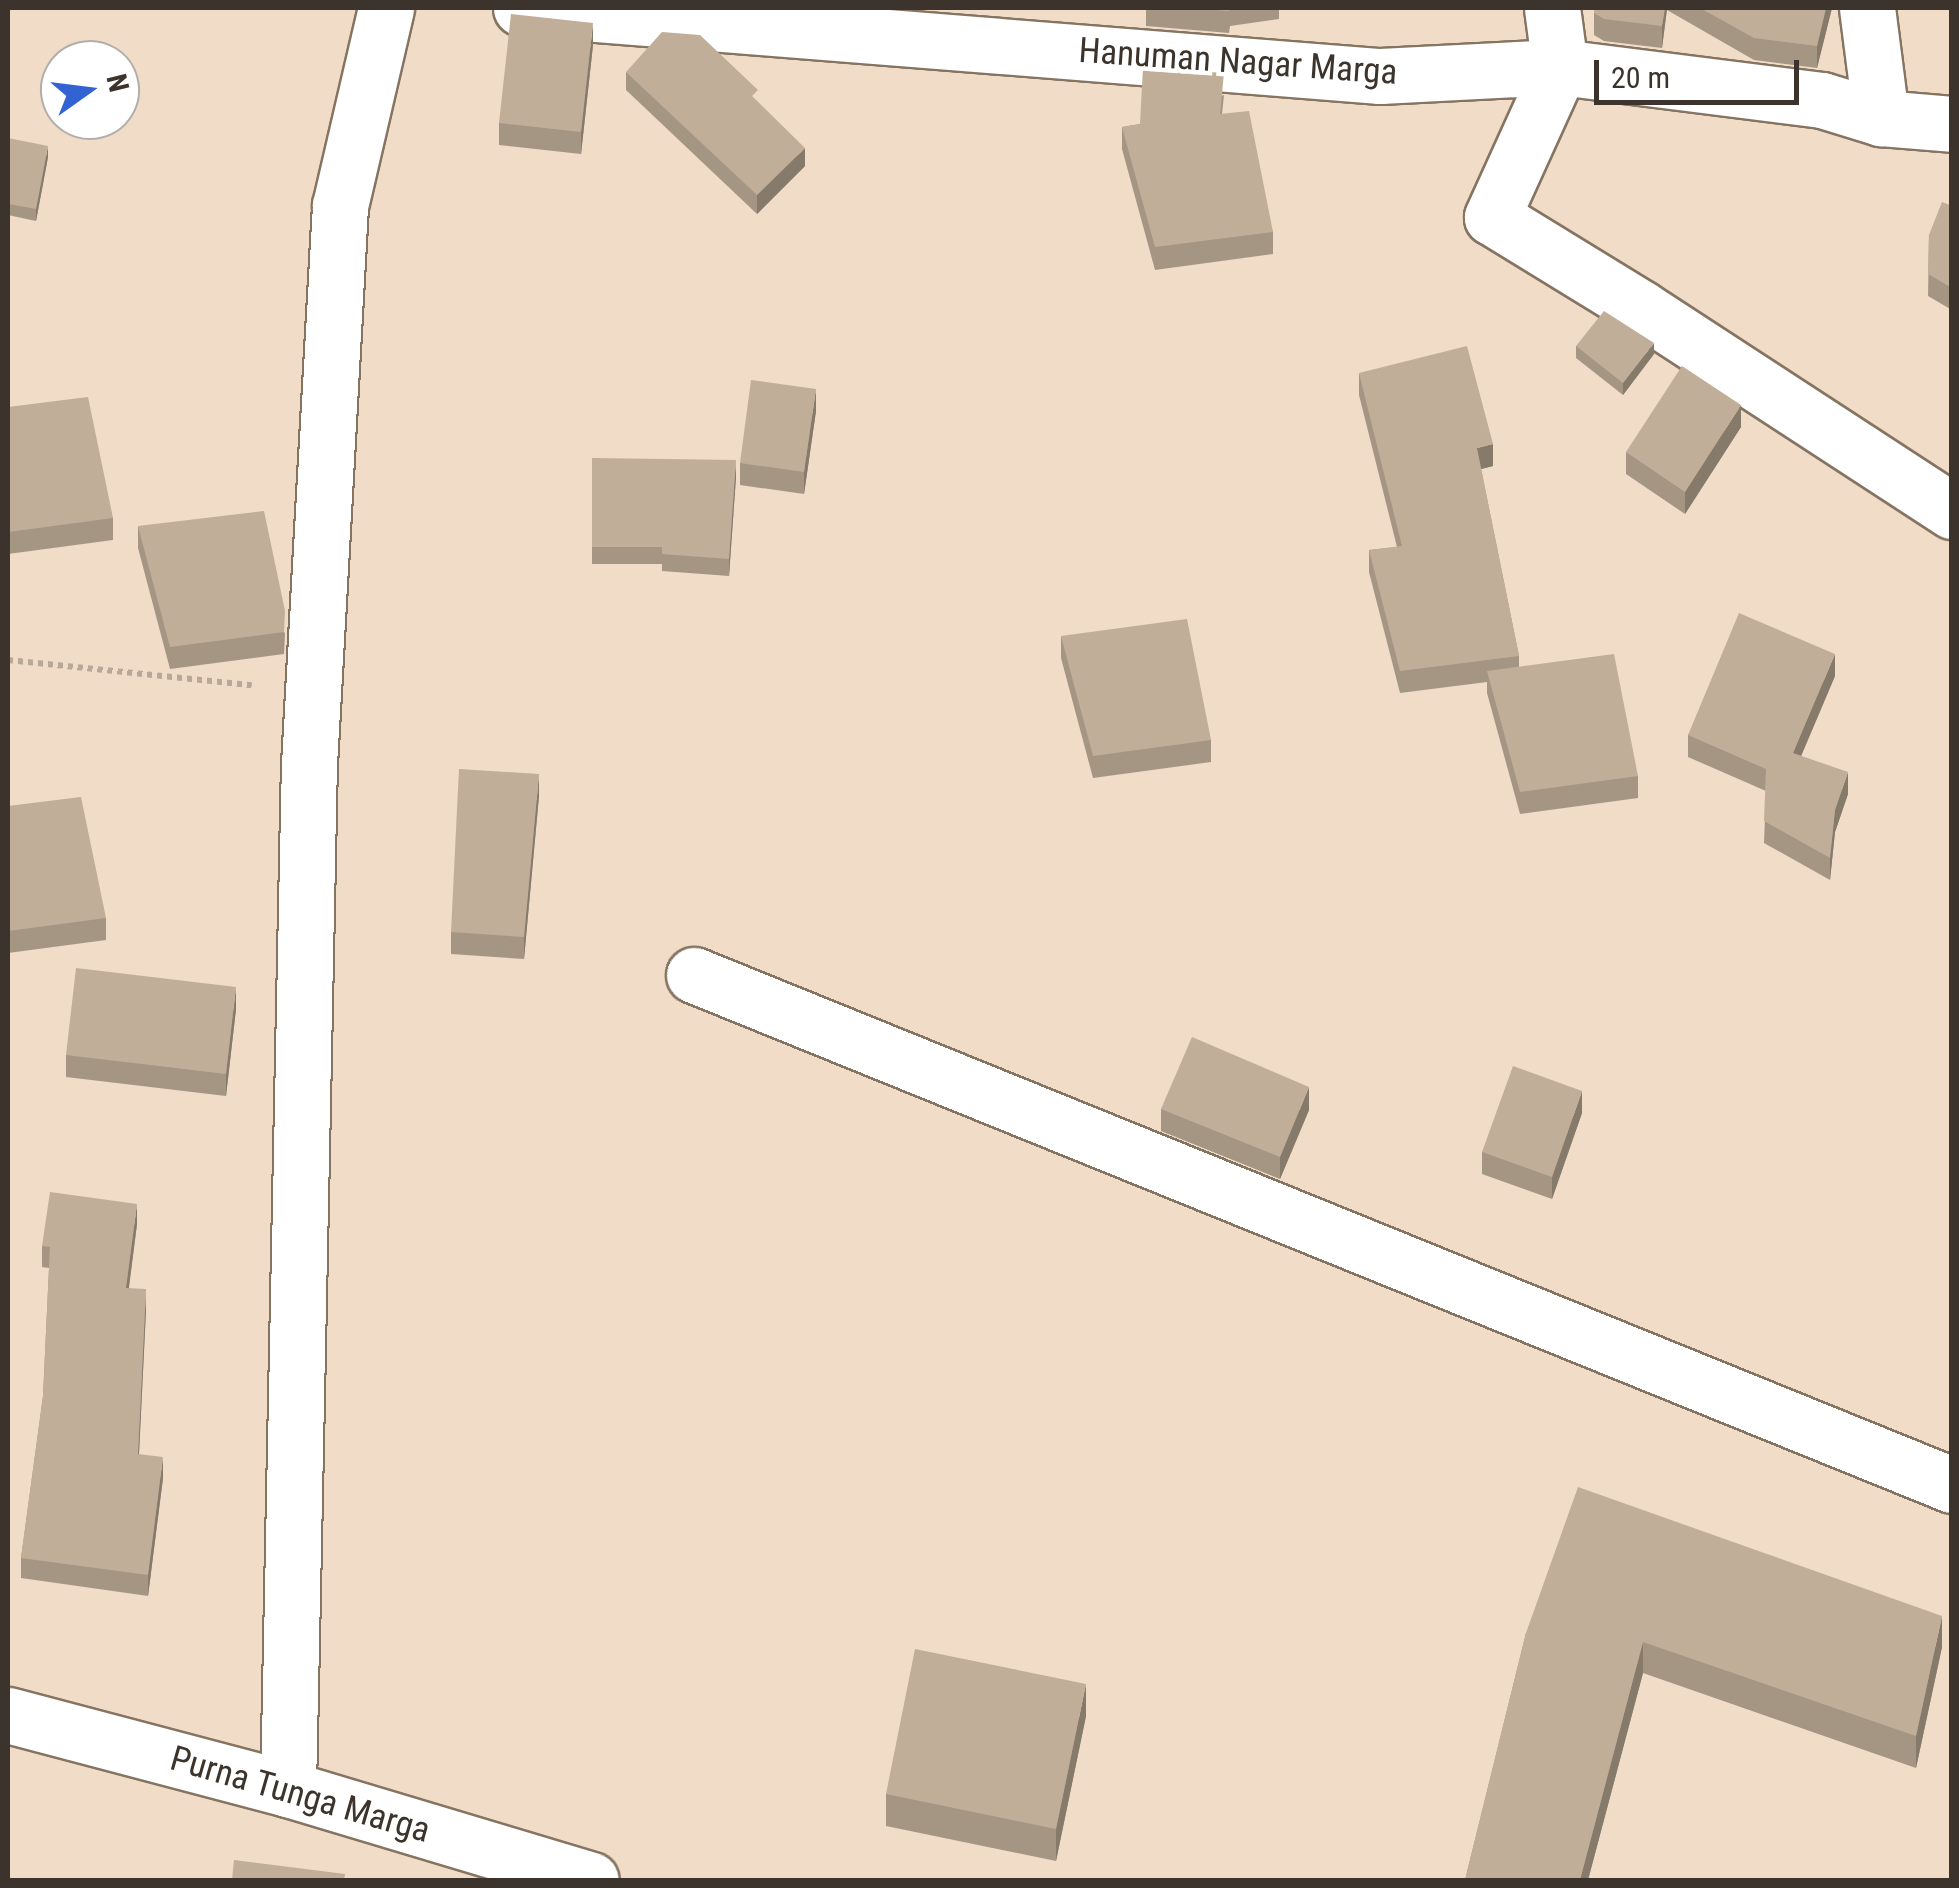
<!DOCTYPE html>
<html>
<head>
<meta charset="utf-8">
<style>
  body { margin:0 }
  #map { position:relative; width:1959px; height:1888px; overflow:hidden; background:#f0dcc7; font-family:"Roboto Condensed",sans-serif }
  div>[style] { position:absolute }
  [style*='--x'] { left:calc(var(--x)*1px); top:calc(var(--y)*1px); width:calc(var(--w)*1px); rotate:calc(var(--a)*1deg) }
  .path>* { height:6px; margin-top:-3px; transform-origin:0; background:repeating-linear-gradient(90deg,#b8a897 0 5px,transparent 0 10px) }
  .roads { filter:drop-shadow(2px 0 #857461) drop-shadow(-2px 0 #857461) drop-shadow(0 2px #857461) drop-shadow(0 -2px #857461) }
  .street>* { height:55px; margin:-27.5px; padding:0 27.5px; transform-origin:27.5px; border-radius:27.5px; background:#fff }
  .wall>* { inset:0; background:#a59684 }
  .shaded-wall>* { inset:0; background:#867a6b }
  .building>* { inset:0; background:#c0ae99 }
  span { translate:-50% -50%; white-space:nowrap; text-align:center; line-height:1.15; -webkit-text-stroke:9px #fff; paint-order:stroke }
  .street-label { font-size:35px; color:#3c342c }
  .frame { position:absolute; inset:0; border:10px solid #3c342c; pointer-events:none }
  .north { position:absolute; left:40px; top:40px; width:100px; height:100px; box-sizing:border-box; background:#fff; border:2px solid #b1aeab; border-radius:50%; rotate:76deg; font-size:28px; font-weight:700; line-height:40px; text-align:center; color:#3c342c }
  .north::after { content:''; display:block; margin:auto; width:35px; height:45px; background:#3363d3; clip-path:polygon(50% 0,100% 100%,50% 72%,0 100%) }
  .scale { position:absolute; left:1594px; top:60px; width:205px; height:45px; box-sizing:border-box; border:5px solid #3c342c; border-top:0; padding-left:12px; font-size:30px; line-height:35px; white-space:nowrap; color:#3c342c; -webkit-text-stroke:8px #fff; paint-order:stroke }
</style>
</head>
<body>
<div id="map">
  <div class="path">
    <i style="--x:8;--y:660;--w:245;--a:5.9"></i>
  </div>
  <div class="roads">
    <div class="street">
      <i style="--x:521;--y:8;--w:862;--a:4.53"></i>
      <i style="--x:1380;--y:76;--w:180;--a:-2.9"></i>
      <i style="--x:1560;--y:67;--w:264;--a:7.2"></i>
      <i style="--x:1822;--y:100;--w:62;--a:17"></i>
      <i style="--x:1881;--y:118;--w:71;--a:4.8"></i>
      <i style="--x:1552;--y:8;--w:60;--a:82.3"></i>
      <i style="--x:1560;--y:67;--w:165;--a:114.4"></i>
      <i style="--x:1492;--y:217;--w:176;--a:31.5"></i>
      <i style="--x:1642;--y:309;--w:370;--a:33.1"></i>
      <i style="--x:1867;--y:8;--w:111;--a:82.7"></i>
      <i style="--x:694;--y:975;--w:1357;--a:22.07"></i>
      <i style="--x:8;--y:1715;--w:290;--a:14.8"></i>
      <i style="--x:288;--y:1789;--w:316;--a:16.7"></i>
      <i style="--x:288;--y:1789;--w:1025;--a:-88.83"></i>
      <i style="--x:309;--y:764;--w:559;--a:-86.82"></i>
      <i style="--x:340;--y:206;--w:203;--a:-76.9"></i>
    </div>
  </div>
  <div class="wall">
    <i style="clip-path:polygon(1146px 8px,1279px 8px,1279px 19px,1230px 26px,1229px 33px,1146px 26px)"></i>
    <i style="clip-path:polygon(1594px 8px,1832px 8px,1817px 68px,1754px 60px,1667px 10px,1662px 48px,1604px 41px,1594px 35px)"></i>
    <i style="clip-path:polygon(593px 45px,581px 154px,499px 145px,499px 123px)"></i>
    <i style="clip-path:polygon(626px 72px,758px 102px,805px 166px,757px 214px,626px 90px)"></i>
    <i style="clip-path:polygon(1224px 95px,1222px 114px,1273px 232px,1273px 254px,1155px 270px,1122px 149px,1122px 127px,1140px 124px)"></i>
    <i style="clip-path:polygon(8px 138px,48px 157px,36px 221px,8px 215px)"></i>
    <i style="clip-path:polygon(1952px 206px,1952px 310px,1928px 296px,1929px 235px)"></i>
    <i style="clip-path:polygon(1576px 346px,1654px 354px,1623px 395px,1576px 358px)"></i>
    <i style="clip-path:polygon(1359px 373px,1493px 466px,1481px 469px,1519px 656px,1519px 667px,1638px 776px,1638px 798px,1520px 814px,1487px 693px,1487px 682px,1400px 693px,1369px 572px,1369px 550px,1397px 547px,1359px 395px)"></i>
    <i style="clip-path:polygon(8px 407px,113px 518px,113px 540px,8px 554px)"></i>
    <i style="clip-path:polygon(816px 411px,804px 494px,740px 485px,740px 463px)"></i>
    <i style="clip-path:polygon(1741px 427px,1685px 514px,1626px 474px,1626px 452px)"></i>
    <i style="clip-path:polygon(592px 458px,736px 477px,729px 576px,662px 571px,662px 564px,592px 564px)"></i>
    <i style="clip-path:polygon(138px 526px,285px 633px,284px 654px,170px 669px,138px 548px)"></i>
    <i style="clip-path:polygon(1061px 636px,1211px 740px,1211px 762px,1093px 778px,1061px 658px)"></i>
    <i style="clip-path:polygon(1835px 676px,1801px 756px,1848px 794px,1835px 832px,1830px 880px,1764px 843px,1766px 791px,1688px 757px,1688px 735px)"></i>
    <i style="clip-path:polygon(539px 796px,524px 959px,451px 954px,451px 932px)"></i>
    <i style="clip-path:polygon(8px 806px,106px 918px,106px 940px,8px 953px)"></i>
    <i style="clip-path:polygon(236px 1009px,226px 1096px,66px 1077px,66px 1055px)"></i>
    <i style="clip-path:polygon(1161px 1109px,1309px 1110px,1280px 1179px,1161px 1131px)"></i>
    <i style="clip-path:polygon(1582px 1113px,1552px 1199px,1482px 1174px,1482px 1152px)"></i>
    <i style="clip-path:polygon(137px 1224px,129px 1288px,146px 1310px,139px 1454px,163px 1478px,148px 1596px,21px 1578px,21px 1558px,43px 1396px,49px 1268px,42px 1267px,42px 1246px)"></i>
    <i style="clip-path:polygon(1526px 1633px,1942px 1647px,1916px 1768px,1643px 1673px,1588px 1880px,1465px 1880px)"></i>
    <i style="clip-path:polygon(1086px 1716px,1056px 1861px,886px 1826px,886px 1794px)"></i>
  </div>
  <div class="shaded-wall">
    <i style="clip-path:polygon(1665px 8px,1667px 8px,1662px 48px,1662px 26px)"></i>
    <i style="clip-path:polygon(1826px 8px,1832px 8px,1817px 68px,1817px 46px)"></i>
    <i style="clip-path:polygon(593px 23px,593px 45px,581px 154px,581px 132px)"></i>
    <i style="clip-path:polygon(48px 146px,48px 157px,36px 221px,36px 209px)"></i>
    <i style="clip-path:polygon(805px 148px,805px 166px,757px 214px,757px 195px)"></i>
    <i style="clip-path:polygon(1654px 343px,1654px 354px,1623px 395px,1623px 383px)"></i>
    <i style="clip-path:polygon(816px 389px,816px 411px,804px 494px,804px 472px)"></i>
    <i style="clip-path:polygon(1741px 405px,1741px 427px,1685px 514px,1685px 492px)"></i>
    <i style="clip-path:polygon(1493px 444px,1493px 466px,1477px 470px,1477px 448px)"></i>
    <i style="clip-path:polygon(736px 460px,736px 477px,729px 576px,729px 559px)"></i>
    <i style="clip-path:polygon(1835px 654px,1835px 676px,1793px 775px,1793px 753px)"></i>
    <i style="clip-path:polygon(1848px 772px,1848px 794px,1835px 832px,1830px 880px,1830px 858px,1835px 810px)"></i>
    <i style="clip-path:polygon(539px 774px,539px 796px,524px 959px,524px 937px)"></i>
    <i style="clip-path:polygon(236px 987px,236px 1009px,226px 1096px,226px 1074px)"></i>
    <i style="clip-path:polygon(1309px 1087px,1309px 1110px,1280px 1179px,1280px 1157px)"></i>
    <i style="clip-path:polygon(1582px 1091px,1582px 1113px,1552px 1199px,1552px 1177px)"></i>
    <i style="clip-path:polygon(137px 1204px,137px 1224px,126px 1308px,126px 1288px)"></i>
    <i style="clip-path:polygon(146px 1289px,146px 1310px,138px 1474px,138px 1454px)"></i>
    <i style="clip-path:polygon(163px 1457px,163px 1478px,148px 1596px,148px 1575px)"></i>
    <i style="clip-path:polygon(1942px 1616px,1942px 1647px,1916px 1768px,1916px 1736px)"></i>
    <i style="clip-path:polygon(1643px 1642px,1643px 1673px,1588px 1880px,1580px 1880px)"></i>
    <i style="clip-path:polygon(1086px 1684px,1086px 1716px,1056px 1861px,1056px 1829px)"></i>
  </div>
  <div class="building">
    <i style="clip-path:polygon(1189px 8px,1230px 8px,1229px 11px)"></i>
    <i style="clip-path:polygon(1594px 8px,1665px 8px,1662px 26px,1604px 19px,1594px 13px)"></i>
    <i style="clip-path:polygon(1700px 8px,1826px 8px,1817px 46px,1754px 38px)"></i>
    <i style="clip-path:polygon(511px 14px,593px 23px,581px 132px,499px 123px)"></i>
    <i style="clip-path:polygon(662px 32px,700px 35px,758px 90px,752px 96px,805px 148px,757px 195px,626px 72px)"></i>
    <i style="clip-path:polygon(1143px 67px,1224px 73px,1220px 114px,1249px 111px,1273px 232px,1155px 247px,1122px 127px,1140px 124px)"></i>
    <i style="clip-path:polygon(8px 138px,48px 146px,36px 209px,8px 204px)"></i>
    <i style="clip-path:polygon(1942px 202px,1952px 206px,1952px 288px,1928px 274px,1929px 235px)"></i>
    <i style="clip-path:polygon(1604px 311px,1654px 343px,1623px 383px,1576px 346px)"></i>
    <i style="clip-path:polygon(1467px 346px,1493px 444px,1477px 448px,1519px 656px,1400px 671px,1369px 550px,1402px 546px,1359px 373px)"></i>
    <i style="clip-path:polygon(1682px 366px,1741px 405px,1685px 492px,1626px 452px)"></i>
    <i style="clip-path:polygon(751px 380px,816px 389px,804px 472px,740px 463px)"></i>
    <i style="clip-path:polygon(88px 397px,113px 518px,8px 532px,8px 407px)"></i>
    <i style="clip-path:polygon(592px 458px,736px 460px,729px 559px,662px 554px,662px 547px,592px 547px)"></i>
    <i style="clip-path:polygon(264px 511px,285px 611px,284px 632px,170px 647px,138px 526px)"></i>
    <i style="clip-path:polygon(1739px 613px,1835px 654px,1793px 753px,1848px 772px,1835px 810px,1830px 858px,1764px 821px,1766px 769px,1688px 735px)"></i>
    <i style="clip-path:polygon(1187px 619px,1211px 740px,1093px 756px,1061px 636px)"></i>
    <i style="clip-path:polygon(1614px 654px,1638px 776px,1520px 792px,1487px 671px)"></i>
    <i style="clip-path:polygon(459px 769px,539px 774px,524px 937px,451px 932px)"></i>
    <i style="clip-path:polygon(81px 797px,106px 918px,8px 931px,8px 806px)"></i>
    <i style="clip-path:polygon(76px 968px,236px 987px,226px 1074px,66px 1055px)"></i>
    <i style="clip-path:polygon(1192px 1037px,1309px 1087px,1280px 1157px,1161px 1109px)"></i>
    <i style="clip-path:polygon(1513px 1066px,1582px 1091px,1552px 1177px,1482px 1152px)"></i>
    <i style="clip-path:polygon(50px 1192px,137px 1204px,126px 1288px,146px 1289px,138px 1454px,163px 1457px,148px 1575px,21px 1558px,43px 1396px,50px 1247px,42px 1246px)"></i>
    <i style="clip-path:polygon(1578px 1487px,1942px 1616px,1916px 1736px,1643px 1642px,1580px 1880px,1465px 1880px,1526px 1633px)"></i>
    <i style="clip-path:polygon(915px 1649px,1086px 1684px,1056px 1829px,886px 1794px)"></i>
    <i style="clip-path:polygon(234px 1860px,345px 1874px,344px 1880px,232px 1880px)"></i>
  </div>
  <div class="street-label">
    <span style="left:1238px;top:62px;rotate:4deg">Hanuman Nagar Marga</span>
    <span style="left:300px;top:1795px;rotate:16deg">Purna Tunga Marga</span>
  </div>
  <div class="frame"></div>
  <div class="north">N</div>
  <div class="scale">20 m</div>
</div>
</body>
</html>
